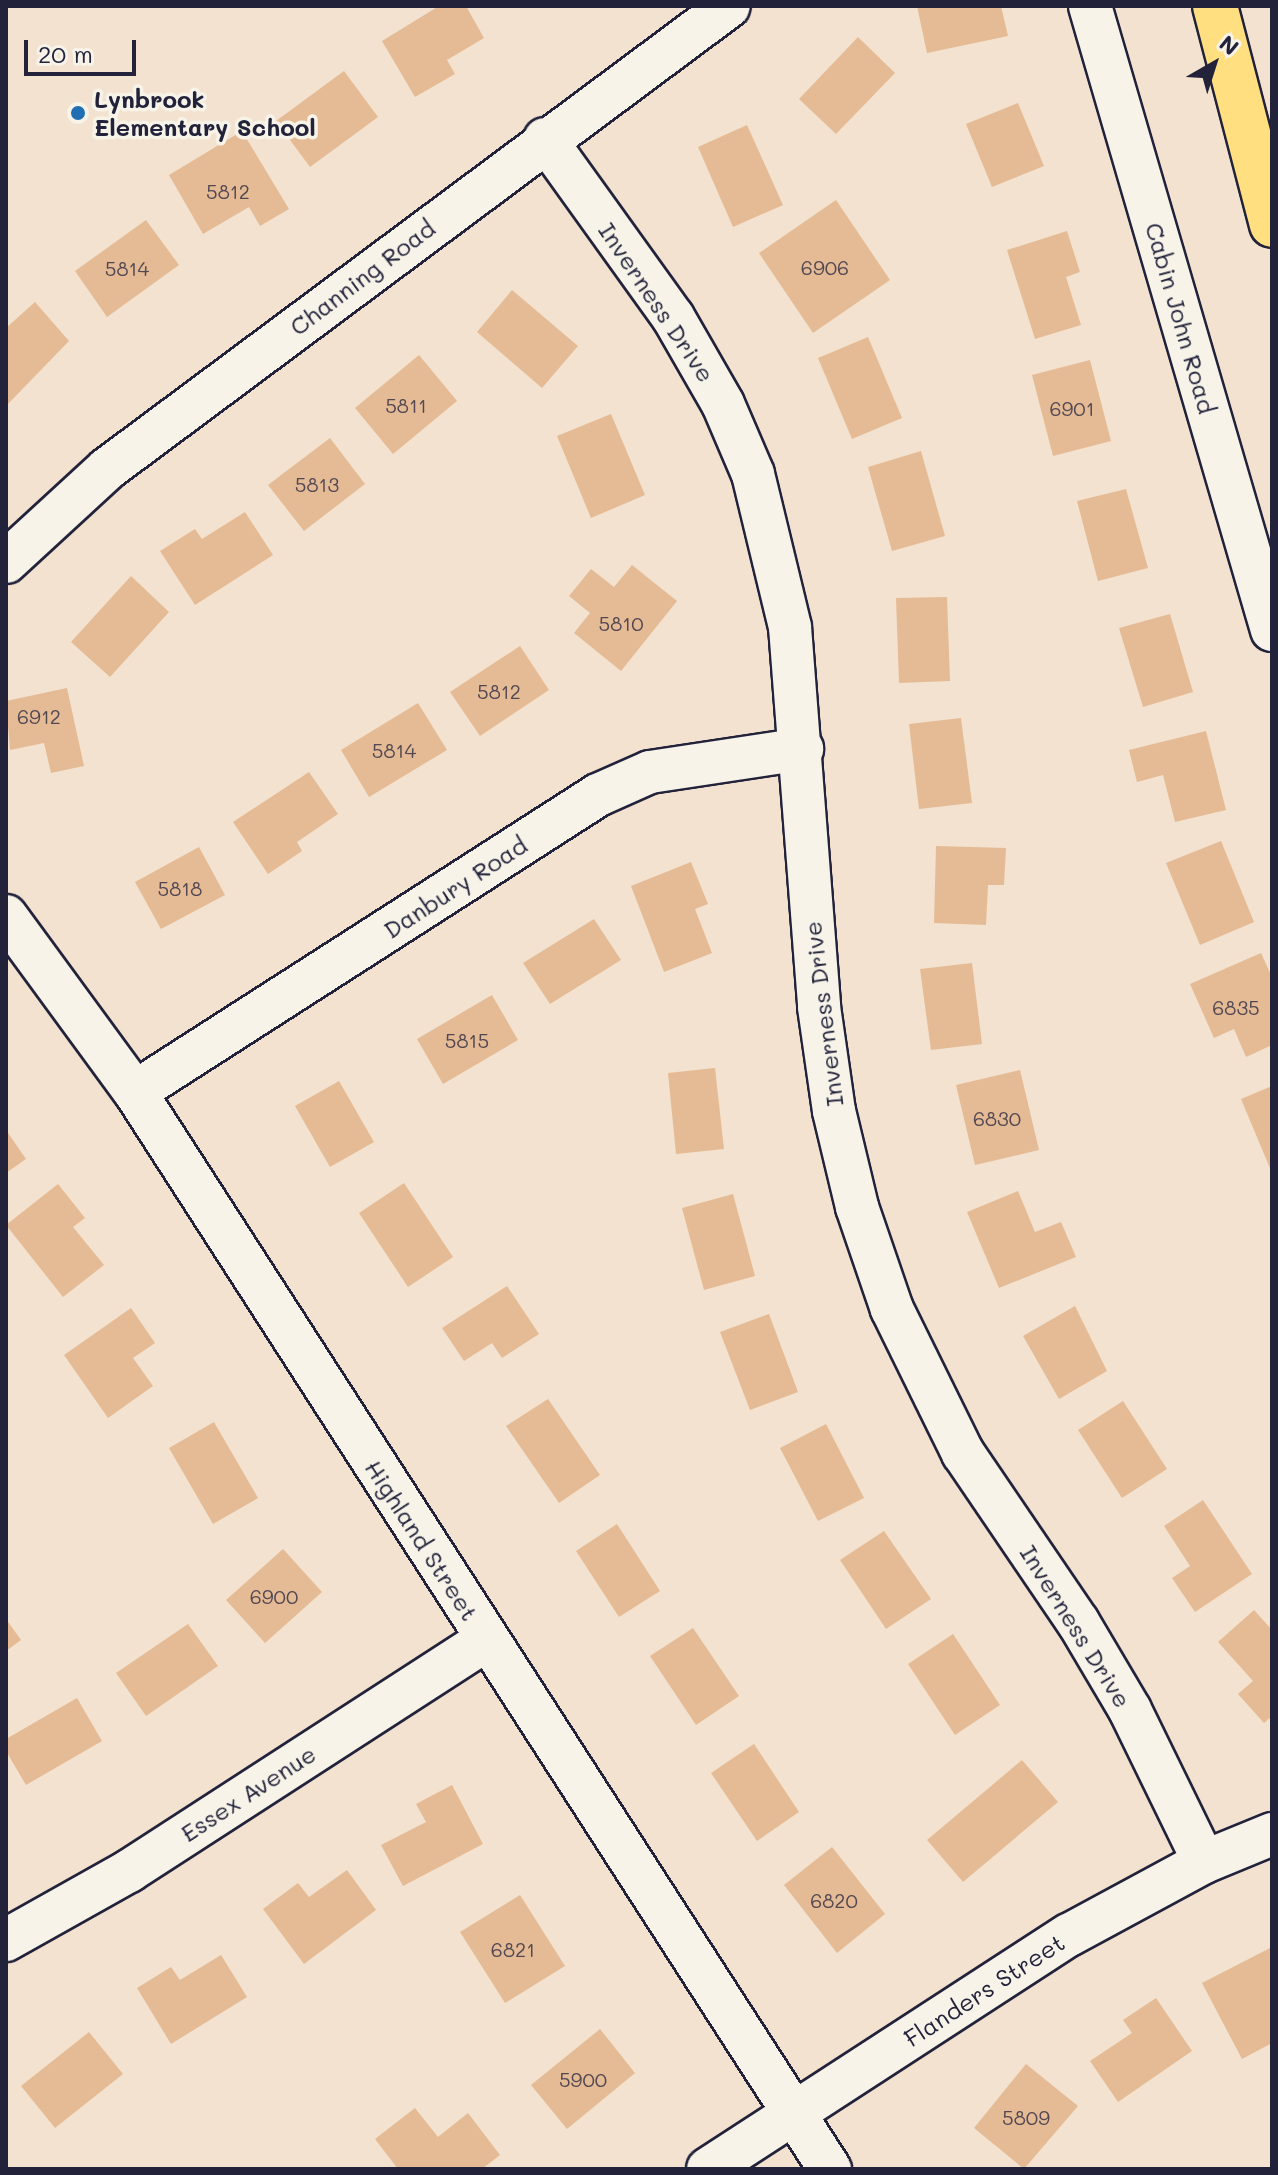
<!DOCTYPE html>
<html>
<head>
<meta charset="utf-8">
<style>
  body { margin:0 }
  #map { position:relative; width:1278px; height:2175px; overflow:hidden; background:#f2e2cf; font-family:Mali,sans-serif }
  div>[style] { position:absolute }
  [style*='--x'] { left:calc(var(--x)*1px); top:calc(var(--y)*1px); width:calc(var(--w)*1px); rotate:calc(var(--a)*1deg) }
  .building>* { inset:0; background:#e5bb95 }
  .roads { filter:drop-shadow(2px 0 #22223b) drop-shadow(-2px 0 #22223b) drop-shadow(0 2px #22223b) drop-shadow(0 -2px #22223b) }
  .minor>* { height:42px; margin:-21px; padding:0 21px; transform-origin:21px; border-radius:21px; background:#f7f3e8 }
  .motorway>* { height:44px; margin:-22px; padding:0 22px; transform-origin:22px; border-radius:22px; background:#ffdf80 }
  .dots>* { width:22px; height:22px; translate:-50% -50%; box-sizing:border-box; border:4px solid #f7f3e8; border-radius:50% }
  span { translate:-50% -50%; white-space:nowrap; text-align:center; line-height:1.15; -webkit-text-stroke:7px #f7f3e8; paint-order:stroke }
  .number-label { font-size:20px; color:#534852 }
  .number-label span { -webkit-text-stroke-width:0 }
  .poi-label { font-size:24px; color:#22223b; font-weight:700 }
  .left { translate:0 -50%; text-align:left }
  .street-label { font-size:24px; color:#22223b }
  .frame { position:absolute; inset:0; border:8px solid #22223b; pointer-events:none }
  .north { position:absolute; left:1174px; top:24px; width:80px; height:80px; -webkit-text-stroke:6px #f7f3e8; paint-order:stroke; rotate:39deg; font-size:22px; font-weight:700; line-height:32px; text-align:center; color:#22223b }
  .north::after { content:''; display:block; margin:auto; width:28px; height:36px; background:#22223b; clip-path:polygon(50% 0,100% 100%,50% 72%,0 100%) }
  .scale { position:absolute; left:24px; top:40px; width:112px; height:36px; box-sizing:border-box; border:4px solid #22223b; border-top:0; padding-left:10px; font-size:24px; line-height:28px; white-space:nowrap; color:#22223b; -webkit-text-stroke:6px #f7f3e8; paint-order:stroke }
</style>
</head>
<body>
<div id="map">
  <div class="building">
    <i style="clip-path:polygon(439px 6px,466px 6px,484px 38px,447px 60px,455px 74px,415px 97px,382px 41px)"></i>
    <i style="clip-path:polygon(917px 6px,1001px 6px,1008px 36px,927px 53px)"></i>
    <i style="clip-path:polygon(858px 37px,895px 73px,836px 134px,799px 99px)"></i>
    <i style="clip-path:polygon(344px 71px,378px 117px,310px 167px,276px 121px)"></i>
    <i style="clip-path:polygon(1018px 103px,1044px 166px,992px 187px,966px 124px)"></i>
    <i style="clip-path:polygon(747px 125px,783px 205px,733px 227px,698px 147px)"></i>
    <i style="clip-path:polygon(242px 131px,289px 209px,260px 226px,249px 207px,203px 234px,169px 175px)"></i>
    <i style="clip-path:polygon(836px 200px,890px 280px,813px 333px,759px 253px)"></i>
    <i style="clip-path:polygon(146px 220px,179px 265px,107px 317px,75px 271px)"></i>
    <i style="clip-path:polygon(1067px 231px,1080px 272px,1066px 277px,1081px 325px,1035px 339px,1007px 250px)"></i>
    <i style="clip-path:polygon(512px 290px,578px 346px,542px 388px,477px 332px)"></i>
    <i style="clip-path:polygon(35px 302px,69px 341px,6px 406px,6px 328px)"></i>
    <i style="clip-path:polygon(868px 337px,902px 418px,852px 439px,818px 358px)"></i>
    <i style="clip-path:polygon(419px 355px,457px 401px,393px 454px,355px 408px)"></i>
    <i style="clip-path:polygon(1090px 360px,1111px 441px,1053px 456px,1032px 375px)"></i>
    <i style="clip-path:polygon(611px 414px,645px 495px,591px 518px,557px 436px)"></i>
    <i style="clip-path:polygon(330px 438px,365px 484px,304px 531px,268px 485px)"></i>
    <i style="clip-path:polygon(921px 451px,945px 536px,892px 551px,868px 467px)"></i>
    <i style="clip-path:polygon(1126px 489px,1148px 568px,1098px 581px,1077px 501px)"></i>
    <i style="clip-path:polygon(245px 512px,273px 555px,195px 605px,160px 551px,195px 529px,202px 539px)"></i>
    <i style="clip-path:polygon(632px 565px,677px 601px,621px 671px,574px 633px,590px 613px,569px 596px,591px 569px,614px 587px)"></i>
    <i style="clip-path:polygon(131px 576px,169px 612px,110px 677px,71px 642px)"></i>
    <i style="clip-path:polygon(947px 597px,950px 681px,899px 683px,896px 598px)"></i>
    <i style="clip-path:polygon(1170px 614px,1193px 692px,1143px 707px,1119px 628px)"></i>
    <i style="clip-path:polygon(520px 646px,549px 690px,480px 736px,450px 692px)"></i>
    <i style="clip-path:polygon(67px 688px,84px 766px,51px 773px,44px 743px,10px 750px,6px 701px)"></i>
    <i style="clip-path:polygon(418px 703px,447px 750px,369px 797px,341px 750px)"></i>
    <i style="clip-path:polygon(961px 718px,972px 803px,919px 809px,909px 724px)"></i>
    <i style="clip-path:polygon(1206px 731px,1226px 810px,1175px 822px,1163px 775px,1137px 782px,1129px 750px)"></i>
    <i style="clip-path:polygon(309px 772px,338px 814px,297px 842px,302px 851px,268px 874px,233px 822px)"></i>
    <i style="clip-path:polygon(1221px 841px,1254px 922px,1200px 945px,1166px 863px)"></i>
    <i style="clip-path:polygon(936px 846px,1006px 848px,1004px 885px,988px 885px,986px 925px,934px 923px)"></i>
    <i style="clip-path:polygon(199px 847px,225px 895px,161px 929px,135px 882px)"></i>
    <i style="clip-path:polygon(691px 862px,708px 904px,695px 909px,712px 953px,664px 972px,631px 886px)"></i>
    <i style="clip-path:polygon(594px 919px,621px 960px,550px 1004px,523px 963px)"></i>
    <i style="clip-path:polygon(1261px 953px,1272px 977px,1272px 1045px,1246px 1057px,1234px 1029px,1214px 1038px,1190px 984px)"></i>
    <i style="clip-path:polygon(972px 963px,982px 1044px,931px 1050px,920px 969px)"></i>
    <i style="clip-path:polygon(492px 995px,518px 1040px,443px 1084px,417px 1039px)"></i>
    <i style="clip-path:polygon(715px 1068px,724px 1149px,676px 1154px,668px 1073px)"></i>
    <i style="clip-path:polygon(1020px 1070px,1039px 1150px,975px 1165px,956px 1085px)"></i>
    <i style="clip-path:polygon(339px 1081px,374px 1142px,330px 1167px,295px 1106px)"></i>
    <i style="clip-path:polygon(1272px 1086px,1272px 1173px,1241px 1099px)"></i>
    <i style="clip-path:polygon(6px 1130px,26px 1159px,6px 1173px)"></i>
    <i style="clip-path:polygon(404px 1183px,453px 1257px,408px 1287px,359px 1213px)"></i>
    <i style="clip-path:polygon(58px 1184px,85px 1218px,73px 1227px,104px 1265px,63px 1297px,6px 1225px)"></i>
    <i style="clip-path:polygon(1018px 1191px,1035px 1232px,1061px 1222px,1076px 1257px,999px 1288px,967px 1212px)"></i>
    <i style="clip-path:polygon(733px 1194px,755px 1276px,704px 1290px,682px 1208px)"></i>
    <i style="clip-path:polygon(507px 1286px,539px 1334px,502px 1358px,492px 1343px,464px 1361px,442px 1328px)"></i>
    <i style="clip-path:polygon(1075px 1306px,1107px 1371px,1059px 1399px,1023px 1336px)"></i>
    <i style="clip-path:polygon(131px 1308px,155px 1343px,133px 1358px,153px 1386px,108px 1418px,64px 1355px)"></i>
    <i style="clip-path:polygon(769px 1314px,798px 1392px,750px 1410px,720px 1332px)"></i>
    <i style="clip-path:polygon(548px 1399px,600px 1475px,559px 1503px,506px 1426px)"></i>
    <i style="clip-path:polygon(1123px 1401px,1167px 1469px,1122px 1498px,1078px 1430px)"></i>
    <i style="clip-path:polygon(214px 1422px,258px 1498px,213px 1524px,169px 1448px)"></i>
    <i style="clip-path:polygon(826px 1424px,864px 1498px,818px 1521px,780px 1448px)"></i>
    <i style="clip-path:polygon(1203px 1500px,1252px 1574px,1195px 1612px,1172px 1578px,1190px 1566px,1164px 1526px)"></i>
    <i style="clip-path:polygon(617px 1524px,660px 1591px,619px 1617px,576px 1551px)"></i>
    <i style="clip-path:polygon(884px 1531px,931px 1599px,886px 1629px,840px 1560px)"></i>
    <i style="clip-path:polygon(283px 1549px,322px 1592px,265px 1643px,226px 1600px)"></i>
    <i style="clip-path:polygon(1254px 1610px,1272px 1630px,1272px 1716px,1264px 1723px,1238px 1694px,1253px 1681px,1218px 1642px)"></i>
    <i style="clip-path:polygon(6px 1619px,21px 1640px,6px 1651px)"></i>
    <i style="clip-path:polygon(188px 1624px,218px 1666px,146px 1716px,116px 1673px)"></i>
    <i style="clip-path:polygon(693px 1628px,739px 1696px,696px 1725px,650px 1656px)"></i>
    <i style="clip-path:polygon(953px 1634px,1000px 1705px,955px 1735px,908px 1664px)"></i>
    <i style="clip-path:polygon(77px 1698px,102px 1741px,26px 1785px,6px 1751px,6px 1739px)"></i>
    <i style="clip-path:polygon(754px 1744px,799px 1812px,757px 1841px,711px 1773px)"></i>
    <i style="clip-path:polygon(1022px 1760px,1058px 1802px,963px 1882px,927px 1840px)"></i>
    <i style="clip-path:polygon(452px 1785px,483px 1844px,403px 1886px,381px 1845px,426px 1822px,416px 1804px)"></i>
    <i style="clip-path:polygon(832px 1847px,885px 1914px,837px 1953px,784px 1885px)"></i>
    <i style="clip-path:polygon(347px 1870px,376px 1910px,304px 1964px,263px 1909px,298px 1883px,309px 1897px)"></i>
    <i style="clip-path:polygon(520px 1895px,565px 1966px,505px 2003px,460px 1932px)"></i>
    <i style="clip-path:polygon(1272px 1947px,1272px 2043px,1242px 2059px,1202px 1983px)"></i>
    <i style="clip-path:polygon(221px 1955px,247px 1997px,171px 2044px,137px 1988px,171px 1967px,180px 1980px)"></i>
    <i style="clip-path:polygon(1156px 1998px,1192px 2051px,1118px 2102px,1090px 2061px,1132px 2033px,1123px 2020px)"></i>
    <i style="clip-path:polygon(600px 2029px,635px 2073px,567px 2129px,531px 2085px)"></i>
    <i style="clip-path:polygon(89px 2032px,123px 2074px,55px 2128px,21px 2086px)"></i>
    <i style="clip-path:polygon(1026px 2064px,1078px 2106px,1024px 2169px,974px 2128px)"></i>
    <i style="clip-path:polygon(415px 2108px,438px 2137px,468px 2113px,500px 2155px,482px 2169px,398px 2169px,375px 2139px)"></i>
  </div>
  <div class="roads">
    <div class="minor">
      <i style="--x:1090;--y:6;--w:650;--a:73.74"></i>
      <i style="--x:545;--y:139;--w:219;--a:54.3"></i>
      <i style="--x:673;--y:317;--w:100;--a:60.1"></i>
      <i style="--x:723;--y:404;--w:76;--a:66.8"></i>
      <i style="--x:753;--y:474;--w:157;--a:76.4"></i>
      <i style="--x:790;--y:627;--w:381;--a:85.6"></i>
      <i style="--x:819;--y:1007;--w:105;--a:81.8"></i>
      <i style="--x:834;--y:1111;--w:99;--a:76.5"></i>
      <i style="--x:857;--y:1207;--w:108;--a:71.1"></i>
      <i style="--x:892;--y:1309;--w:161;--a:63.8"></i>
      <i style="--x:963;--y:1453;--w:204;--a:55.8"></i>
      <i style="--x:1078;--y:1622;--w:102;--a:59.4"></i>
      <i style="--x:1130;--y:1710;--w:169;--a:64"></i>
      <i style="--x:6;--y:562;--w:137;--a:-42.6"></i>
      <i style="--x:107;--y:469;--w:775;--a:-36.66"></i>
      <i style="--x:6;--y:916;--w:218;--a:53.8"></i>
      <i style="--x:135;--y:1092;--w:1282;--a:57.17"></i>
      <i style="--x:135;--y:1092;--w:550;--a:-32.68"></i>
      <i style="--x:598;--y:795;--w:57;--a:-23.9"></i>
      <i style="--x:650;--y:772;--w:154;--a:-8.6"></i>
      <i style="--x:6;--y:1940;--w:141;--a:-29.3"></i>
      <i style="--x:129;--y:1871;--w:425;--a:-32.9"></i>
      <i style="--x:708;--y:2169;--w:430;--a:-33"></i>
      <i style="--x:1069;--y:1935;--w:153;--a:-28.4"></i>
      <i style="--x:1204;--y:1862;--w:74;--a:-22.4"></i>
    </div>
    <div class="motorway">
      <i style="--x:1215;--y:6;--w:226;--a:75.4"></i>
    </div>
  </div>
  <div class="dots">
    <i style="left:78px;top:113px;background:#1f6fb2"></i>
  </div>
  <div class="number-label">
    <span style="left:228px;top:191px">5812</span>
    <span style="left:825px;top:267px">6906</span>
    <span style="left:127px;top:268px">5814</span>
    <span style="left:406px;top:405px">5811</span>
    <span style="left:1072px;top:408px">6901</span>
    <span style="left:317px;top:484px">5813</span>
    <span style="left:621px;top:623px">5810</span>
    <span style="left:499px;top:691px">5812</span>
    <span style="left:39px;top:716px">6912</span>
    <span style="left:394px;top:750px">5814</span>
    <span style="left:180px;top:888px">5818</span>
    <span style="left:1236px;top:1007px">6835</span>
    <span style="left:467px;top:1040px">5815</span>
    <span style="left:997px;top:1118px">6830</span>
    <span style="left:274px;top:1596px">6900</span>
    <span style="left:834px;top:1900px">6820</span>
    <span style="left:513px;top:1949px">6821</span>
    <span style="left:583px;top:2079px">5900</span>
    <span style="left:1026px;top:2117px">5809</span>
  </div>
  <div class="poi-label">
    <span class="left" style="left:94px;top:113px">Lynbrook<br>Elementary School</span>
  </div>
  <div class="street-label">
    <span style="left:362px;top:277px;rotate:-37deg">Channing Road</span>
    <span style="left:657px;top:302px;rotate:56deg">Inverness Drive</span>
    <span style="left:1181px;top:318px;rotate:74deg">Cabin John Road</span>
    <span style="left:455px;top:887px;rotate:-33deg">Danbury Road</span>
    <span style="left:823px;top:1014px;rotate:-97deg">Inverness Drive</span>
    <span style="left:422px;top:1540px;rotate:57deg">Highland Street</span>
    <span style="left:1076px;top:1626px;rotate:58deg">Inverness Drive</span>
    <span style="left:248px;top:1793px;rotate:-33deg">Essex Avenue</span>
    <span style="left:984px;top:1990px;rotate:-33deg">Flanders Street</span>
  </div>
  <div class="frame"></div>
  <div class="north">N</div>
  <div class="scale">20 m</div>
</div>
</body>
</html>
